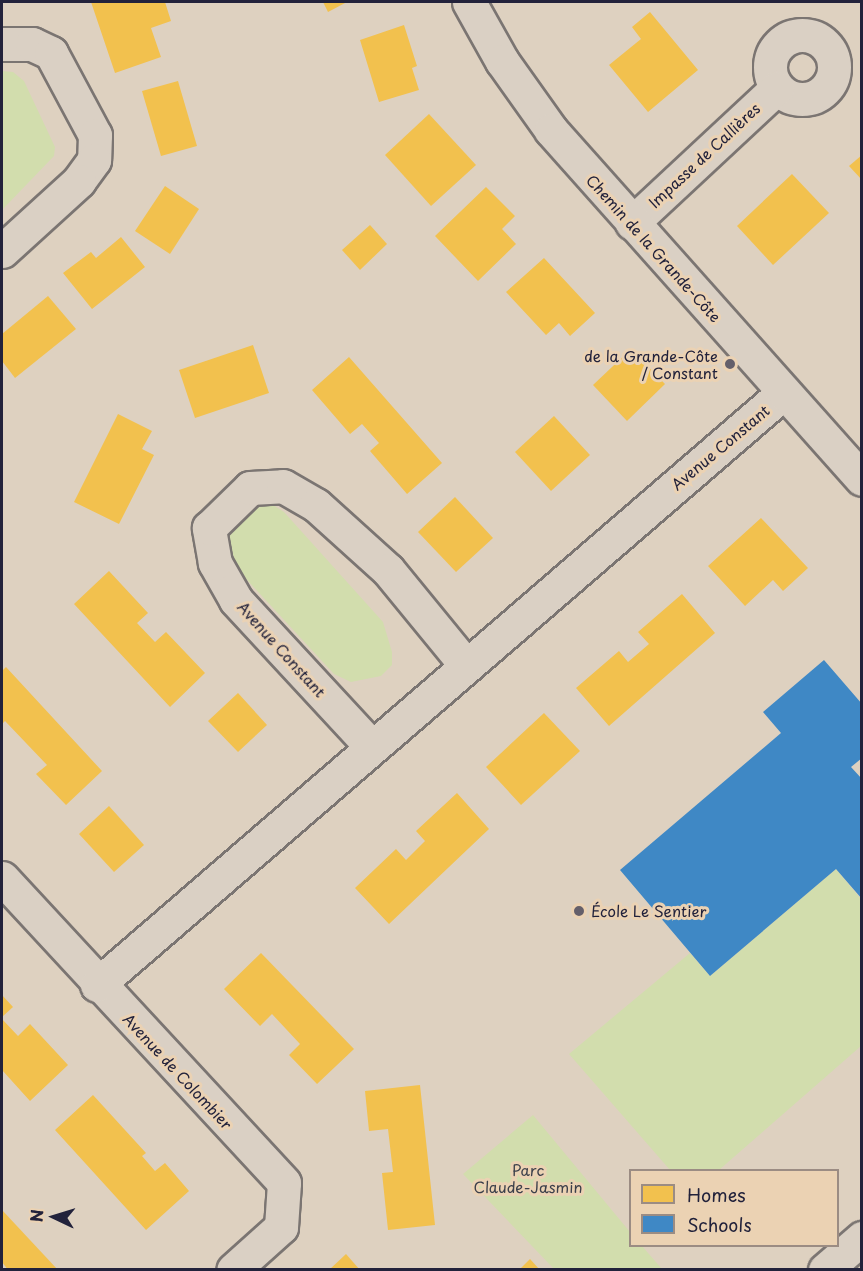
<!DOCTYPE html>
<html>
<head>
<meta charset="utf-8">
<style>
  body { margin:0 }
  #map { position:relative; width:863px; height:1271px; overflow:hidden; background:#ded1c0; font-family:"Playpen Sans",sans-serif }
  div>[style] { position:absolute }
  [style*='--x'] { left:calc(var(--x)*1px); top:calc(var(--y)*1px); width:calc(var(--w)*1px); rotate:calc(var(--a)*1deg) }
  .green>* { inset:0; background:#d2ddad }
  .homes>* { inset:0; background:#f2c14e }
  .schools>* { inset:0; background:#3f88c5 }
  .roads { filter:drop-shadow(2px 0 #7b7572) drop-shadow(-2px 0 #7b7572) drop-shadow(0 2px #7b7572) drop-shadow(0 -2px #7b7572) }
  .street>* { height:33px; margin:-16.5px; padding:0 16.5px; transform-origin:16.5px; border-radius:16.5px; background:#dad0c4 }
  .street>.ring { margin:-16.5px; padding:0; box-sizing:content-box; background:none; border:33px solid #dad0c4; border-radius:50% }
  .secondary>* { height:33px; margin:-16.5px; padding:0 16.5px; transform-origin:16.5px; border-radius:16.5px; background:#dad0c4 }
  .dots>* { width:16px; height:16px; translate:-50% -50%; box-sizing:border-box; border:3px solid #ebd2b3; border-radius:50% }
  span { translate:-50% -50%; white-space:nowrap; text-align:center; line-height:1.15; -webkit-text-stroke:6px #ebd2b3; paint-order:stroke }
  .street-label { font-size:15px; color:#22223b }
  .poi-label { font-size:15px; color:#22223b }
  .right { translate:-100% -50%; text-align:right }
  .left { translate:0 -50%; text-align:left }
  .park-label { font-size:15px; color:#3b3f4a }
  .frame { position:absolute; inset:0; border:3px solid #22223b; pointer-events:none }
  .legend { position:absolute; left:629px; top:1169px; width:210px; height:78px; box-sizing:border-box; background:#ebd2b3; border:2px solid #9b8c83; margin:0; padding:8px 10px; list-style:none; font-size:18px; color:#22223b }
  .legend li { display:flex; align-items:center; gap:12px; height:30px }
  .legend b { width:30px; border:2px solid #9b8c83 }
  .north { position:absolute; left:24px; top:1187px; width:60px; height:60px; -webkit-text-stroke:4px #ebd2b3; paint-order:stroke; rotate:274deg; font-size:16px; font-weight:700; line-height:24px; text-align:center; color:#22223b }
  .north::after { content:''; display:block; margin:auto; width:21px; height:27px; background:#22223b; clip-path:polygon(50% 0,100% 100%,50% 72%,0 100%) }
</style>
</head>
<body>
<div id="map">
  <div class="green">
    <i style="clip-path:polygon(2px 71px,13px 72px,24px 81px,55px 147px,54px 156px,2px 210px)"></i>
    <i style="clip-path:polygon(250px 505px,273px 505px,284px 512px,383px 622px,392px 652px,392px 665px,381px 676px,351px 682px,334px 674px,236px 568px,229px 537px,232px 525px)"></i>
    <i style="clip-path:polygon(836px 869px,861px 899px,861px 1046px,719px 1170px,670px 1170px,569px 1054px,690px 953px,710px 976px)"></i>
    <i style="clip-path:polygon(533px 1115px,630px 1232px,630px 1246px,642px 1246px,662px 1269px,554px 1269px,463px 1174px)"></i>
  </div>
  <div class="homes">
    <i style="clip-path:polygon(91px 2px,165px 2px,171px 21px,151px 28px,161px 57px,115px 73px)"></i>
    <i style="clip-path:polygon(323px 2px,347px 2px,328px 12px)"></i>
    <i style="clip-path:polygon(650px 12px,698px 70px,648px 112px,609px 65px,641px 39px,632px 27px)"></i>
    <i style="clip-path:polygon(404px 25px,417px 66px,412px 68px,419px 90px,379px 102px,360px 40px)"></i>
    <i style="clip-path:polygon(178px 81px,197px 146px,161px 156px,142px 91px)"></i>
    <i style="clip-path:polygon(429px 114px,476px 165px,431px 206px,385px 155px)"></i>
    <i style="clip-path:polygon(862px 155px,862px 180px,849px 166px)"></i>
    <i style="clip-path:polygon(792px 174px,829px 213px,773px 265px,737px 226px)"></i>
    <i style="clip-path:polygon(165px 186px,199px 209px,170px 254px,135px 231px)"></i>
    <i style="clip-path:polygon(486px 187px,515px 216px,502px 229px,516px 244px,478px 281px,435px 236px)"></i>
    <i style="clip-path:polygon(370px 225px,387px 244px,360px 270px,342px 250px)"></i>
    <i style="clip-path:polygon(121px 237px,145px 267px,92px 309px,63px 273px,91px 252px,96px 258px)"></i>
    <i style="clip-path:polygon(544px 258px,595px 313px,570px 336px,559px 323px,546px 335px,506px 292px)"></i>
    <i style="clip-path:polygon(48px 296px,76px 329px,15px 378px,2px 361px,2px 334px)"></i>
    <i style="clip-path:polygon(253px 345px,269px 393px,195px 418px,179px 370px)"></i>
    <i style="clip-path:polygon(631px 349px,665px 384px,627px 421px,593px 385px)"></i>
    <i style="clip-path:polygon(349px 357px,442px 463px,407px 494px,370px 451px,379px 443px,362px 424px,350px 434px,312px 390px)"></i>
    <i style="clip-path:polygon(118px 414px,152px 431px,142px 449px,154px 455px,119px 524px,74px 502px)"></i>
    <i style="clip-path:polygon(554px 416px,590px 455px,551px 491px,515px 452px)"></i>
    <i style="clip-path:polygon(455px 497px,493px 538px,456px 572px,418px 532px)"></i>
    <i style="clip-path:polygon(761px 518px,808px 568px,783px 591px,773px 580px,745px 606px,708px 566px)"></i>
    <i style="clip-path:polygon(109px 571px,148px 613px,137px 623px,155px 642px,166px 632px,205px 673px,170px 707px,74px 604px)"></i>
    <i style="clip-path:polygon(682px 594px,715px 633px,609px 726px,576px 688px,619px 651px,628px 662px,649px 644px,638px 632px)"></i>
    <i style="clip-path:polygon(6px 667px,102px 771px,66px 805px,36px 774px,47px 765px,5px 721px,2px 724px,2px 671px)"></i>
    <i style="clip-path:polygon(238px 693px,267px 725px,238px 752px,208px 721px)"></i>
    <i style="clip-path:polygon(544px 713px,580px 751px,521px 805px,486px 767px)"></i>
    <i style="clip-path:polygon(457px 793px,489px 829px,389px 924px,355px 888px,396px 849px,406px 860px,425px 841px,416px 831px)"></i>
    <i style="clip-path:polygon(109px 806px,144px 845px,114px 872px,79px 834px)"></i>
    <i style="clip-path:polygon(261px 953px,354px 1049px,317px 1084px,289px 1055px,300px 1044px,272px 1014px,260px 1026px,224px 989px)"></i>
    <i style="clip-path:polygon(2px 995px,13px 1007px,2px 1017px)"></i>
    <i style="clip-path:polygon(2px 1019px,18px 1036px,30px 1024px,68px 1065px,30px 1101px,2px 1070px)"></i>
    <i style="clip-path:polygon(420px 1085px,435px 1225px,388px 1230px,382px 1173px,393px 1172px,388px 1129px,369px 1131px,365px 1091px)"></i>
    <i style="clip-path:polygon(93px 1095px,146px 1153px,142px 1156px,155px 1171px,165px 1163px,189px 1191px,146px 1230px,55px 1130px)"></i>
    <i style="clip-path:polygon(2px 1210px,58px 1270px,8px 1270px,2px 1262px)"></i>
    <i style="clip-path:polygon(346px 1254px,360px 1270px,329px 1270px)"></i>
    <i style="clip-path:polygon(530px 1259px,540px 1270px,519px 1270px)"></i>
  </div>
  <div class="schools">
    <i style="clip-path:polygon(824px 660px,862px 704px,862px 758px,851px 767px,862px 779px,862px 899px,836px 869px,710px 976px,620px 870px,781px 733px,763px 712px)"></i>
  </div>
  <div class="roads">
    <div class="street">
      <i class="ring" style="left:770px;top:35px;width:31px;height:31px"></i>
      <i style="--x:2;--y:44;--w:30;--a:0"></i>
      <i style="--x:32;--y:44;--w:21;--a:25"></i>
      <i style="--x:51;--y:53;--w:93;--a:61.8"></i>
      <i style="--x:95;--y:135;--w:25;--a:92"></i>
      <i style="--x:94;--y:160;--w:26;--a:126"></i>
      <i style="--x:79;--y:181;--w:104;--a:137.7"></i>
      <i style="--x:632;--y:223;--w:198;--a:-43"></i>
      <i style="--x:371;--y:746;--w:199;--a:-132.8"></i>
      <i style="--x:236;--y:600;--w:43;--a:-119.6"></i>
      <i style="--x:215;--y:563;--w:36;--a:-100"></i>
      <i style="--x:209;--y:528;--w:57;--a:-44.3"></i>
      <i style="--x:250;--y:488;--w:33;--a:-3"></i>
      <i style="--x:283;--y:486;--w:38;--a:30"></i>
      <i style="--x:316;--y:505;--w:97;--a:42.1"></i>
      <i style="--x:388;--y:570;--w:122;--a:50.7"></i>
      <i style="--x:2;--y:878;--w:415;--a:47.2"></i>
      <i style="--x:284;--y:1183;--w:44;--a:93.9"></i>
      <i style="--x:281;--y:1227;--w:64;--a:138.1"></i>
      <i style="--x:97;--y:985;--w:906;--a:-40.79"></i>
      <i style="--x:825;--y:1270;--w:49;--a:-40.9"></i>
    </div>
    <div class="secondary">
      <i style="--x:469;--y:2;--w:68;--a:60.8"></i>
      <i style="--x:502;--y:61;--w:85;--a:54.6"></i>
      <i style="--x:551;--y:130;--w:467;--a:48.3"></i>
    </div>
  </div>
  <div class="dots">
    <i style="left:730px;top:364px;background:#645f6a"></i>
    <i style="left:579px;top:911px;background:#645f6a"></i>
  </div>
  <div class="street-label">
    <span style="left:704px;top:155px;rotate:-43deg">Impasse de Callières</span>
    <span style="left:654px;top:248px;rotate:48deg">Chemin de la Grande-Côte</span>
    <span style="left:720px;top:447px;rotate:-40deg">Avenue Constant</span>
    <span style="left:282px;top:649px;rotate:48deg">Avenue Constant</span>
    <span style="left:178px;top:1071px;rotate:47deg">Avenue de Colombier</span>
  </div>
  <div class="poi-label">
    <span class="right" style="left:718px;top:364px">de la Grande-Côte<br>/ Constant</span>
    <span class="left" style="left:591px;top:911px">École Le Sentier</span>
  </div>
  <div class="park-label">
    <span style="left:528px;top:1178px">Parc<br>Claude-Jasmin</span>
  </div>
  <div class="frame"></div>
  <ul class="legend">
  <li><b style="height:16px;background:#f2c14e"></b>Homes</li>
  <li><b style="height:16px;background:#3f88c5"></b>Schools</li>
  </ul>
  <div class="north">N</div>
</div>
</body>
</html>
